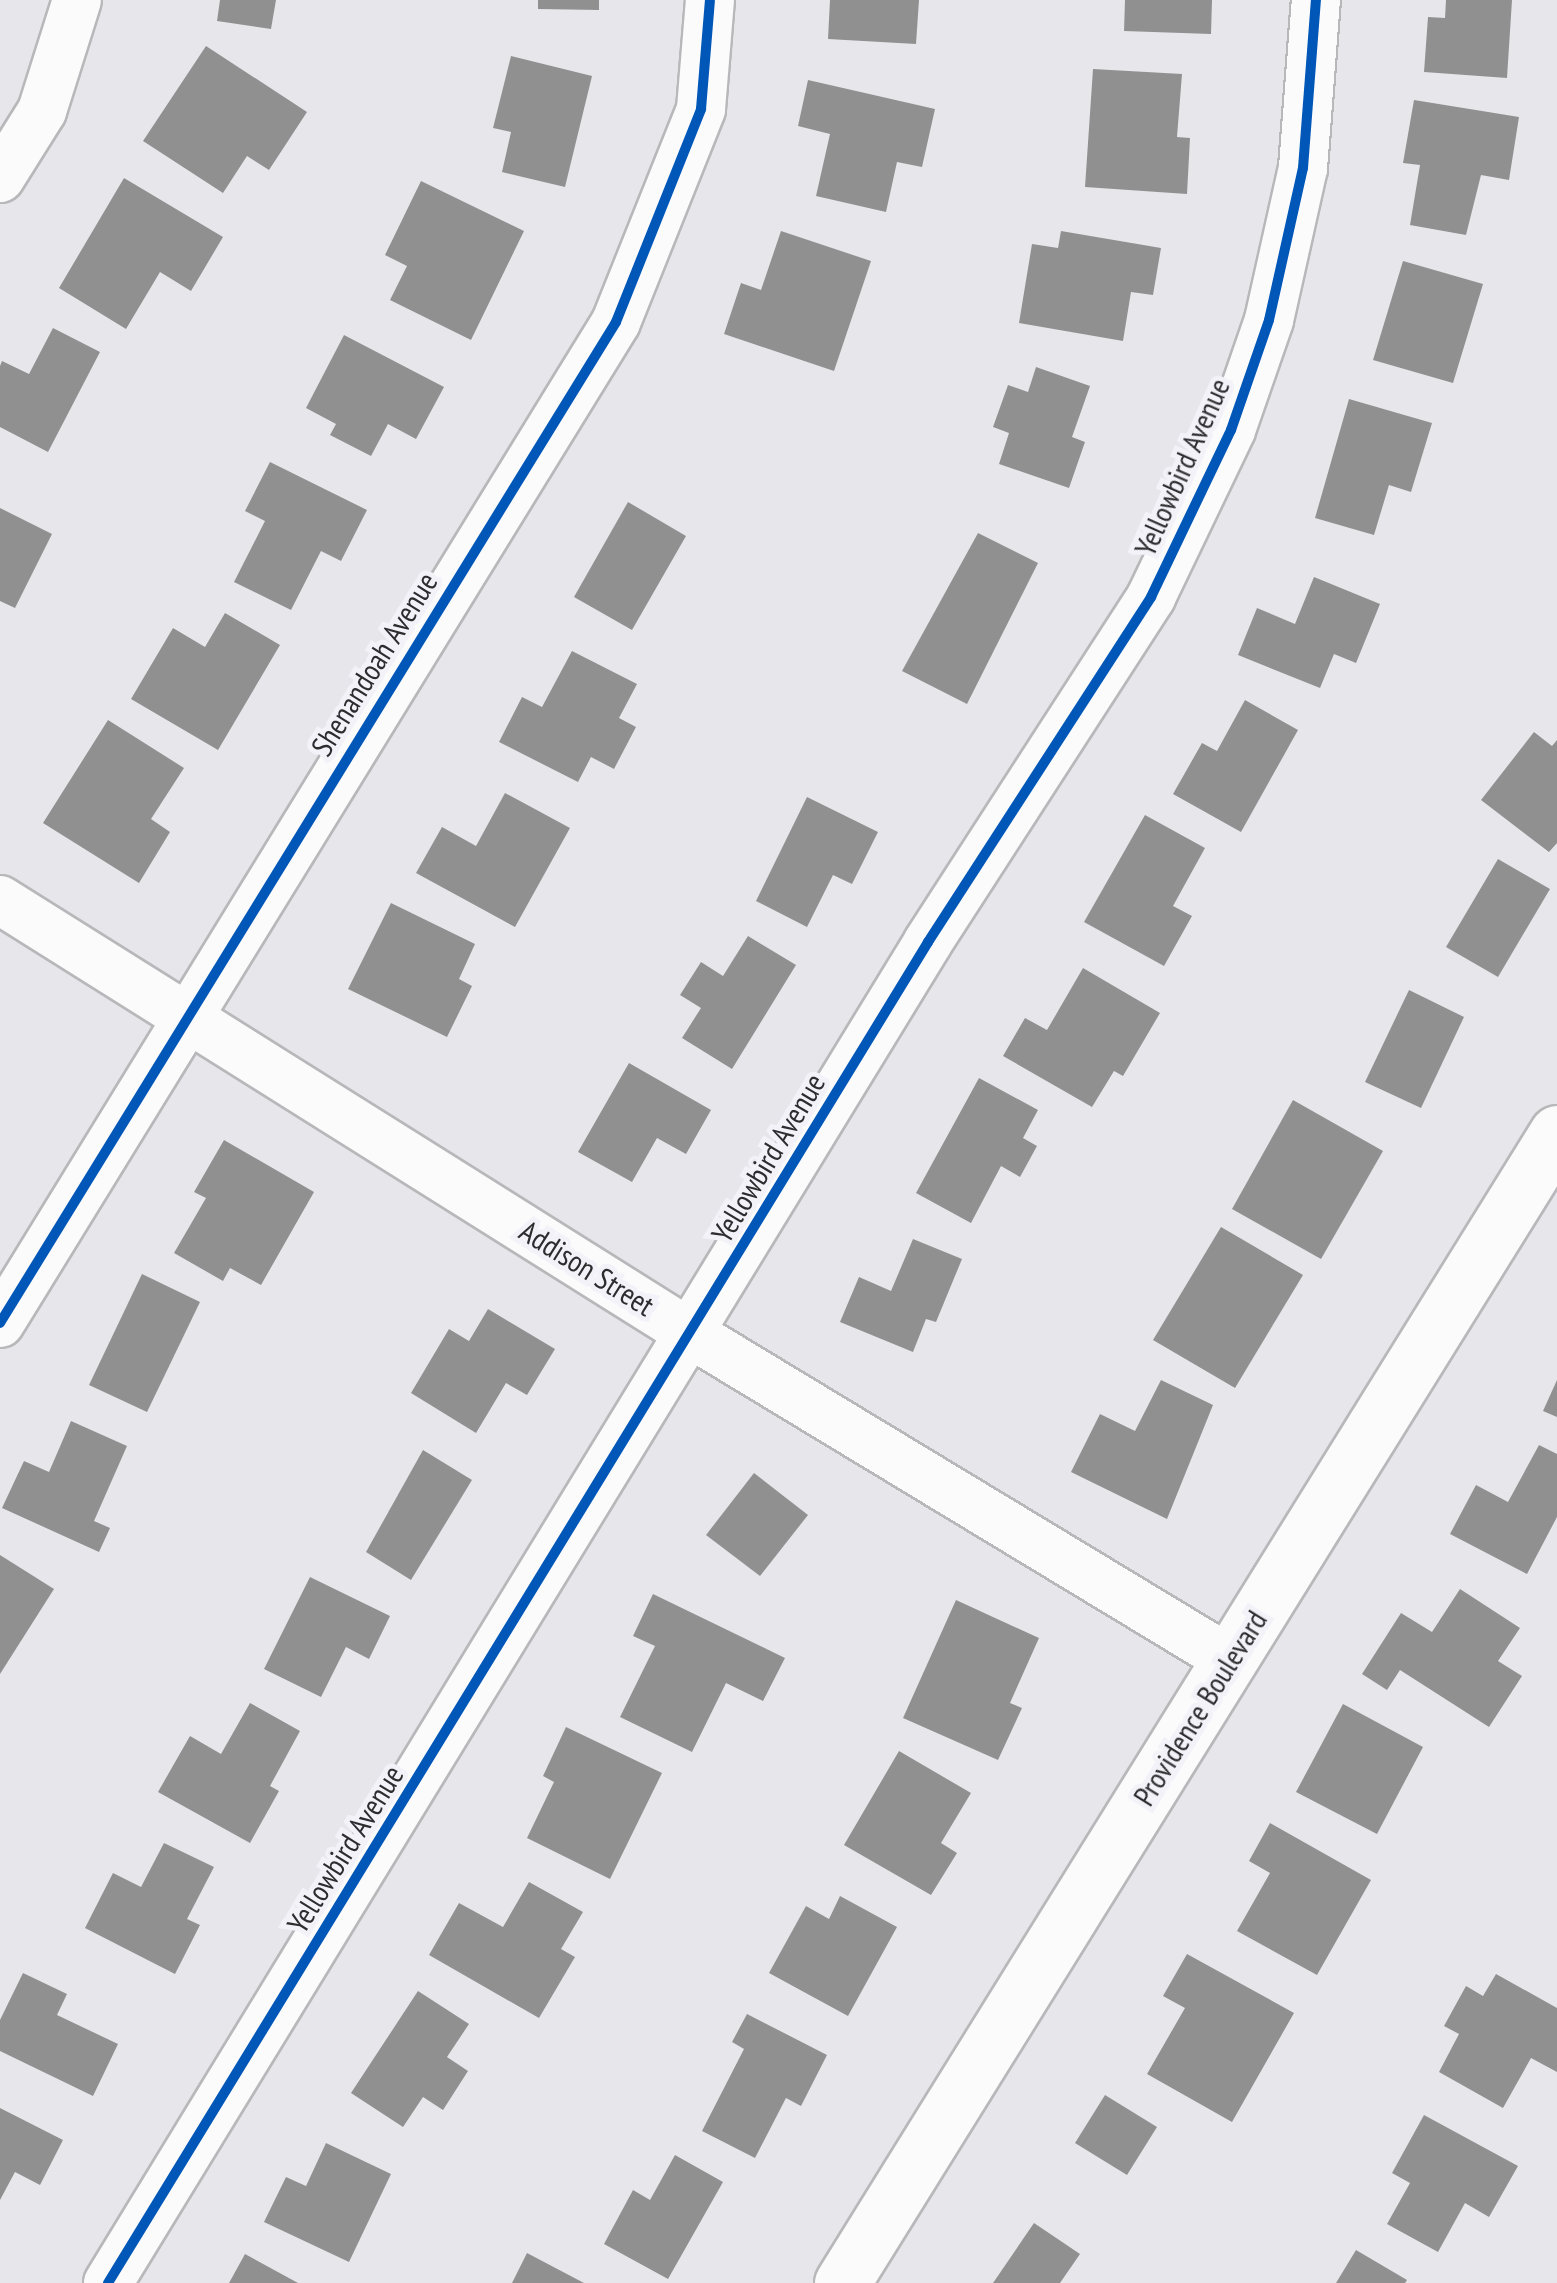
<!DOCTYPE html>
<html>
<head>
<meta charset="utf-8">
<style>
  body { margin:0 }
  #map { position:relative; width:1557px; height:2283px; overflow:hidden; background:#e7e6ea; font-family:"PT Sans Narrow",sans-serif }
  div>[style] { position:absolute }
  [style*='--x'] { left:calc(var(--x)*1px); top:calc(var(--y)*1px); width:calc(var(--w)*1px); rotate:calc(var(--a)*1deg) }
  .building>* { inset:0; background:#919091 }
  .roads { filter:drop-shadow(2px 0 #b8b7ba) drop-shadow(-2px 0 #b8b7ba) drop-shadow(0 2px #b8b7ba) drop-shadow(0 -2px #b8b7ba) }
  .minor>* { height:48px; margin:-24px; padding:0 24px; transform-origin:24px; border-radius:24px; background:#fbfbfc }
  .major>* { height:55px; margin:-27.5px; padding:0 27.5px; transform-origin:27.5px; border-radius:27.5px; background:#fbfbfc }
  .cycleway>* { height:10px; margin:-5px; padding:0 5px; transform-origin:5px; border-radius:5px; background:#0057b8 }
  span { translate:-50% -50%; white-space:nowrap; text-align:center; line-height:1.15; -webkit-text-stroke:10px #f3f2f9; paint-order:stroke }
  .street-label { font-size:30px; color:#2d2d2f }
</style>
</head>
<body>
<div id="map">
  <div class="building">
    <i style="clip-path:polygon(220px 0,276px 0,271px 29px,217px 21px)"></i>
    <i style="clip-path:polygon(538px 0,599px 0,599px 10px,538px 9px)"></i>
    <i style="clip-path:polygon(830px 0,919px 0,916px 44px,828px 39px)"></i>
    <i style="clip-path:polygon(1125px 0,1212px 0,1211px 34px,1124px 31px)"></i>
    <i style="clip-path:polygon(1446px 0,1512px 0,1507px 78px,1424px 72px,1428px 17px,1445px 18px)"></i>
    <i style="clip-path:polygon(206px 46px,307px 112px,269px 170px,247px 156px,223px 193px,143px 141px)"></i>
    <i style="clip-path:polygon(511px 56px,592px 76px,565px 187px,502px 172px,511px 132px,493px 128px)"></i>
    <i style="clip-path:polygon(1093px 69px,1182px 74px,1177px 137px,1190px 138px,1187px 194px,1085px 187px)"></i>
    <i style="clip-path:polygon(808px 80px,935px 109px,922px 167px,897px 162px,886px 212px,816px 196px,830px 134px,798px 126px)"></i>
    <i style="clip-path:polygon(1414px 100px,1519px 117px,1509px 180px,1481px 175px,1466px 235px,1410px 225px,1420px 165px,1403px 163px)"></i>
    <i style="clip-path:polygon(124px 178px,223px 237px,191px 291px,160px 272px,126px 329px,59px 288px)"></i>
    <i style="clip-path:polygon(421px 181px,524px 231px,471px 340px,390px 300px,407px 266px,385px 255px)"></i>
    <i style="clip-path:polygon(781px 231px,871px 261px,834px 371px,724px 334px,741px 283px,761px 290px)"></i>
    <i style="clip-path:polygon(1061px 231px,1161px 248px,1153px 295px,1131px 292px,1123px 341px,1019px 323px,1032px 244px,1058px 248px)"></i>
    <i style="clip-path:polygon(1403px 261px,1483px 284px,1453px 383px,1373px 360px)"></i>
    <i style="clip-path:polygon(53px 328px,100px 352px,48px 452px,0 427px,0 366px,2px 361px,29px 374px)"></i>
    <i style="clip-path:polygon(344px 335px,444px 387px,416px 439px,388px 424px,371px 456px,330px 435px,336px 424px,306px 408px)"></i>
    <i style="clip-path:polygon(1036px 367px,1090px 386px,1072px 437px,1085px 442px,1069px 488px,999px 464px,1009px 433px,993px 427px,1008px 385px,1028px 392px)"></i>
    <i style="clip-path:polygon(1349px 399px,1432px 423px,1411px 492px,1389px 485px,1374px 535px,1315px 518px)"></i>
    <i style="clip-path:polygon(270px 462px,367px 510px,341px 561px,321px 551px,291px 610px,234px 582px,265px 521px,245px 511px)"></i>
    <i style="clip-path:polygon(628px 502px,686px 536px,632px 630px,574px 597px)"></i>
    <i style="clip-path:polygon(0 508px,52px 534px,15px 608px,0 601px)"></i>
    <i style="clip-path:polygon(978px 533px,1038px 563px,967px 704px,902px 671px)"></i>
    <i style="clip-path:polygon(1314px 577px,1380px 604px,1356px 663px,1334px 654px,1320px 688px,1238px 655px,1257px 608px,1295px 624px)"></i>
    <i style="clip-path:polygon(225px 613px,280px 645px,218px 750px,131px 699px,173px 628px,205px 647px)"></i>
    <i style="clip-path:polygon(572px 651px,637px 684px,619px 718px,636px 727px,614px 769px,591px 757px,578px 782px,499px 742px,522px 697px,542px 707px)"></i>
    <i style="clip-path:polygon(1245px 700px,1298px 730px,1241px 832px,1173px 794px,1202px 743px,1217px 751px)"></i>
    <i style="clip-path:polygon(108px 720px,184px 768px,151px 819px,170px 832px,139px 883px,43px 823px)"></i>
    <i style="clip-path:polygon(1534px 732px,1552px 746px,1557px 740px,1557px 843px,1549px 852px,1481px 800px)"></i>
    <i style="clip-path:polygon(505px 793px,570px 828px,515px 927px,416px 873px,442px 827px,476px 846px)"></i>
    <i style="clip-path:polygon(807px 797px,878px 832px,852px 884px,833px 875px,807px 927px,756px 901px)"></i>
    <i style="clip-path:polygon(1145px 815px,1205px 848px,1173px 906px,1192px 916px,1164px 966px,1084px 922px)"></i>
    <i style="clip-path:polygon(1498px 859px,1550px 889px,1498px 977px,1446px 947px)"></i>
    <i style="clip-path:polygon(391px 903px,475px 944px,459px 979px,472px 986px,447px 1037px,348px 989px)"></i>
    <i style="clip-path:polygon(748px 936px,796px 965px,732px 1069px,682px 1038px,701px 1008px,680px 995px,701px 962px,723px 976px)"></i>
    <i style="clip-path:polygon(1083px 968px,1160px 1013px,1123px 1076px,1114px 1071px,1092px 1107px,1003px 1056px,1025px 1018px,1047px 1030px)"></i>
    <i style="clip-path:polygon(1409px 990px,1464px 1017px,1421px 1108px,1365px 1082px)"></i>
    <i style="clip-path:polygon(629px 1063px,711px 1110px,686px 1154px,657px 1138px,632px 1182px,578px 1152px)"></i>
    <i style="clip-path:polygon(979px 1078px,1038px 1110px,1023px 1138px,1037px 1146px,1020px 1177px,1001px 1166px,971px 1223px,916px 1193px)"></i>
    <i style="clip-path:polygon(1293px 1100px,1383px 1151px,1321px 1259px,1232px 1209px)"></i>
    <i style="clip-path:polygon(224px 1140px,314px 1192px,261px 1285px,230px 1268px,223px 1281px,174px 1253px,206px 1198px,194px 1192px)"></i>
    <i style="clip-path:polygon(1221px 1227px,1303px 1275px,1235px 1388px,1153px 1340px)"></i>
    <i style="clip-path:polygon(913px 1239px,962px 1259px,936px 1322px,926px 1319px,913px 1352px,840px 1322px,859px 1277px,891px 1291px)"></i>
    <i style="clip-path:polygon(142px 1274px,200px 1302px,147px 1412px,89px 1385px)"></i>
    <i style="clip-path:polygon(488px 1309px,555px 1349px,527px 1395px,506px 1383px,476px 1433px,411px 1393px,449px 1329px,469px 1341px)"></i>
    <i style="clip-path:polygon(1161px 1380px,1213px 1405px,1167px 1519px,1071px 1472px,1100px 1414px,1135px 1431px)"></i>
    <i style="clip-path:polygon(1557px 1380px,1557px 1417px,1543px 1411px)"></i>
    <i style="clip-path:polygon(71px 1421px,127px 1446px,94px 1521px,110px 1528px,99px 1552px,2px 1508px,24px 1461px,49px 1472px)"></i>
    <i style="clip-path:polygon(1539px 1445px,1557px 1454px,1557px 1517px,1527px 1574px,1450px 1534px,1476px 1485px,1508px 1502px)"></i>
    <i style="clip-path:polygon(423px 1450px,472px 1480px,411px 1580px,366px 1552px)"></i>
    <i style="clip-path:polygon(754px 1473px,808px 1515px,760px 1576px,706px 1535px)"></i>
    <i style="clip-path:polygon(0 1555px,54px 1589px,0 1674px)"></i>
    <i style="clip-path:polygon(310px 1577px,390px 1616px,369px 1659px,346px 1647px,321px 1697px,264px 1669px)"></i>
    <i style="clip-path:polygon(1460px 1589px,1520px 1628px,1498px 1661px,1522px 1676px,1489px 1727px,1400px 1670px,1387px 1690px,1362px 1674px,1401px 1613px,1432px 1632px)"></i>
    <i style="clip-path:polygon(653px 1594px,785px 1658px,763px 1701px,726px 1683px,692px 1752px,620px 1717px,655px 1646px,633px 1636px)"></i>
    <i style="clip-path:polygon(956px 1600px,1039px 1638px,1010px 1703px,1022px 1708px,998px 1760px,903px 1718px)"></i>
    <i style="clip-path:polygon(250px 1703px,300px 1731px,270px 1786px,279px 1791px,250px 1843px,158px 1792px,190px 1736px,221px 1754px)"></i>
    <i style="clip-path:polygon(1343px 1704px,1423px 1747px,1377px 1834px,1296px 1792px)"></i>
    <i style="clip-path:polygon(566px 1727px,662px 1773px,610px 1879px,527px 1838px,554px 1782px,543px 1776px)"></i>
    <i style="clip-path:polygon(899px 1751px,971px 1793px,941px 1843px,957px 1853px,931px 1895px,844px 1845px)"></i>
    <i style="clip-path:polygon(1270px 1823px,1371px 1880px,1317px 1975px,1237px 1931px,1270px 1873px,1249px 1861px)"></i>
    <i style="clip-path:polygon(164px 1843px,214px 1867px,187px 1919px,200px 1925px,175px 1974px,85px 1928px,113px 1873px,141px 1887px)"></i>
    <i style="clip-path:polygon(529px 1882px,583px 1912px,561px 1949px,575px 1957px,539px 2018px,429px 1955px,459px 1903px,503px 1927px)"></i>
    <i style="clip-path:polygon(840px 1896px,897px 1927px,848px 2016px,769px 1973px,806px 1906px,829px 1919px)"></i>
    <i style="clip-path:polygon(1187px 1954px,1294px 2013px,1232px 2122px,1147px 2074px,1185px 2008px,1163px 1996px)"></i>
    <i style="clip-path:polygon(23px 1973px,67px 1994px,57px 2015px,118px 2044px,93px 2096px,0 2051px,0 2020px)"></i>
    <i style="clip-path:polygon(1496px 1974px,1557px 2008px,1557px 2072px,1531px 2058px,1503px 2108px,1439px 2072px,1459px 2034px,1444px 2026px,1466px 1986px,1483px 1996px)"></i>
    <i style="clip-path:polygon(418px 1991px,469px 2024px,447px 2057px,468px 2071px,443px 2110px,423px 2097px,403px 2127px,351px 2093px)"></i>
    <i style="clip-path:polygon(747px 2014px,827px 2055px,801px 2106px,786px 2098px,755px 2158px,702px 2131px,744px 2049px,732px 2042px)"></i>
    <i style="clip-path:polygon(1105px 2095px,1157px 2127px,1127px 2175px,1075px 2143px)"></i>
    <i style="clip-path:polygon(0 2108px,63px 2140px,40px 2185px,15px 2172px,0 2200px)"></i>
    <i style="clip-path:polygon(1424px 2115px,1518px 2166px,1489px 2217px,1465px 2203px,1438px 2252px,1387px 2224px,1410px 2183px,1392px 2173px)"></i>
    <i style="clip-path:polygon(326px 2143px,391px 2174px,349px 2262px,264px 2222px,286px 2177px,306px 2186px)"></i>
    <i style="clip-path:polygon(675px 2155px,723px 2182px,668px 2279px,604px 2244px,633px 2190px,650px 2200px)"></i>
    <i style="clip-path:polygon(1034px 2223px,1080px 2254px,1060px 2283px,993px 2283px)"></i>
    <i style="clip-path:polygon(1356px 2250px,1407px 2280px,1405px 2283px,1336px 2283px)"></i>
    <i style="clip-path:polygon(527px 2253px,584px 2283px,512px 2283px)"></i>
    <i style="clip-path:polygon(245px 2254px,298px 2283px,229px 2283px)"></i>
  </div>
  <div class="roads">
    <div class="minor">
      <i style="--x:0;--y:178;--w:79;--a:-57.9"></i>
      <i style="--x:42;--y:111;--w:116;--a:-72.5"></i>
      <i style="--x:0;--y:900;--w:816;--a:32.13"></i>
      <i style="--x:691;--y:1334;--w:630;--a:31.17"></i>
      <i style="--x:0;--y:1323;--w:1175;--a:-58.39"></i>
      <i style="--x:616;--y:322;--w:229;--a:-68.2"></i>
      <i style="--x:701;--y:109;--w:109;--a:-85.3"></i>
      <i style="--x:108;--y:2283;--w:1572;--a:-58.55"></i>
      <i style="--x:928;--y:942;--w:411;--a:-57.1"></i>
      <i style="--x:1151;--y:597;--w:185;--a:-64.4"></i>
      <i style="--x:1231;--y:430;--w:116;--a:-70.9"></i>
      <i style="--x:1269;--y:320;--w:156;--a:-77.4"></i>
      <i style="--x:1303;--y:168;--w:169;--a:-85.6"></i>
    </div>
    <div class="major">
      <i style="--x:842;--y:2283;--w:1354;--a:-58.13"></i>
    </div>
  </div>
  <div class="cycleway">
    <i style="--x:0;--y:1323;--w:1175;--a:-58.39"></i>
    <i style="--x:616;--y:322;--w:229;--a:-68.2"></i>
    <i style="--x:701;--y:109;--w:109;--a:-85.3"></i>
    <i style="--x:108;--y:2283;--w:1572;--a:-58.55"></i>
    <i style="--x:928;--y:942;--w:411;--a:-57.1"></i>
    <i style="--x:1151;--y:597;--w:185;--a:-64.4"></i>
    <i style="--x:1231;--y:430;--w:116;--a:-70.9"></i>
    <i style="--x:1269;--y:320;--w:156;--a:-77.4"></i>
    <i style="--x:1303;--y:168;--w:169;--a:-85.6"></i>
  </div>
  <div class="street-label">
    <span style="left:1182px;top:467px;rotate:-66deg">Yellowbird Avenue</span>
    <span style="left:374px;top:664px;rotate:-58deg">Shenandoah Avenue</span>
    <span style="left:768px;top:1158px;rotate:-59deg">Yellowbird Avenue</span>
    <span style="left:587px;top:1268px;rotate:32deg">Addison Street</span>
    <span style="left:1200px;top:1708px;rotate:-58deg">Providence Boulevard</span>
    <span style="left:345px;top:1849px;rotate:-58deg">Yellowbird Avenue</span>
  </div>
</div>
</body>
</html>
